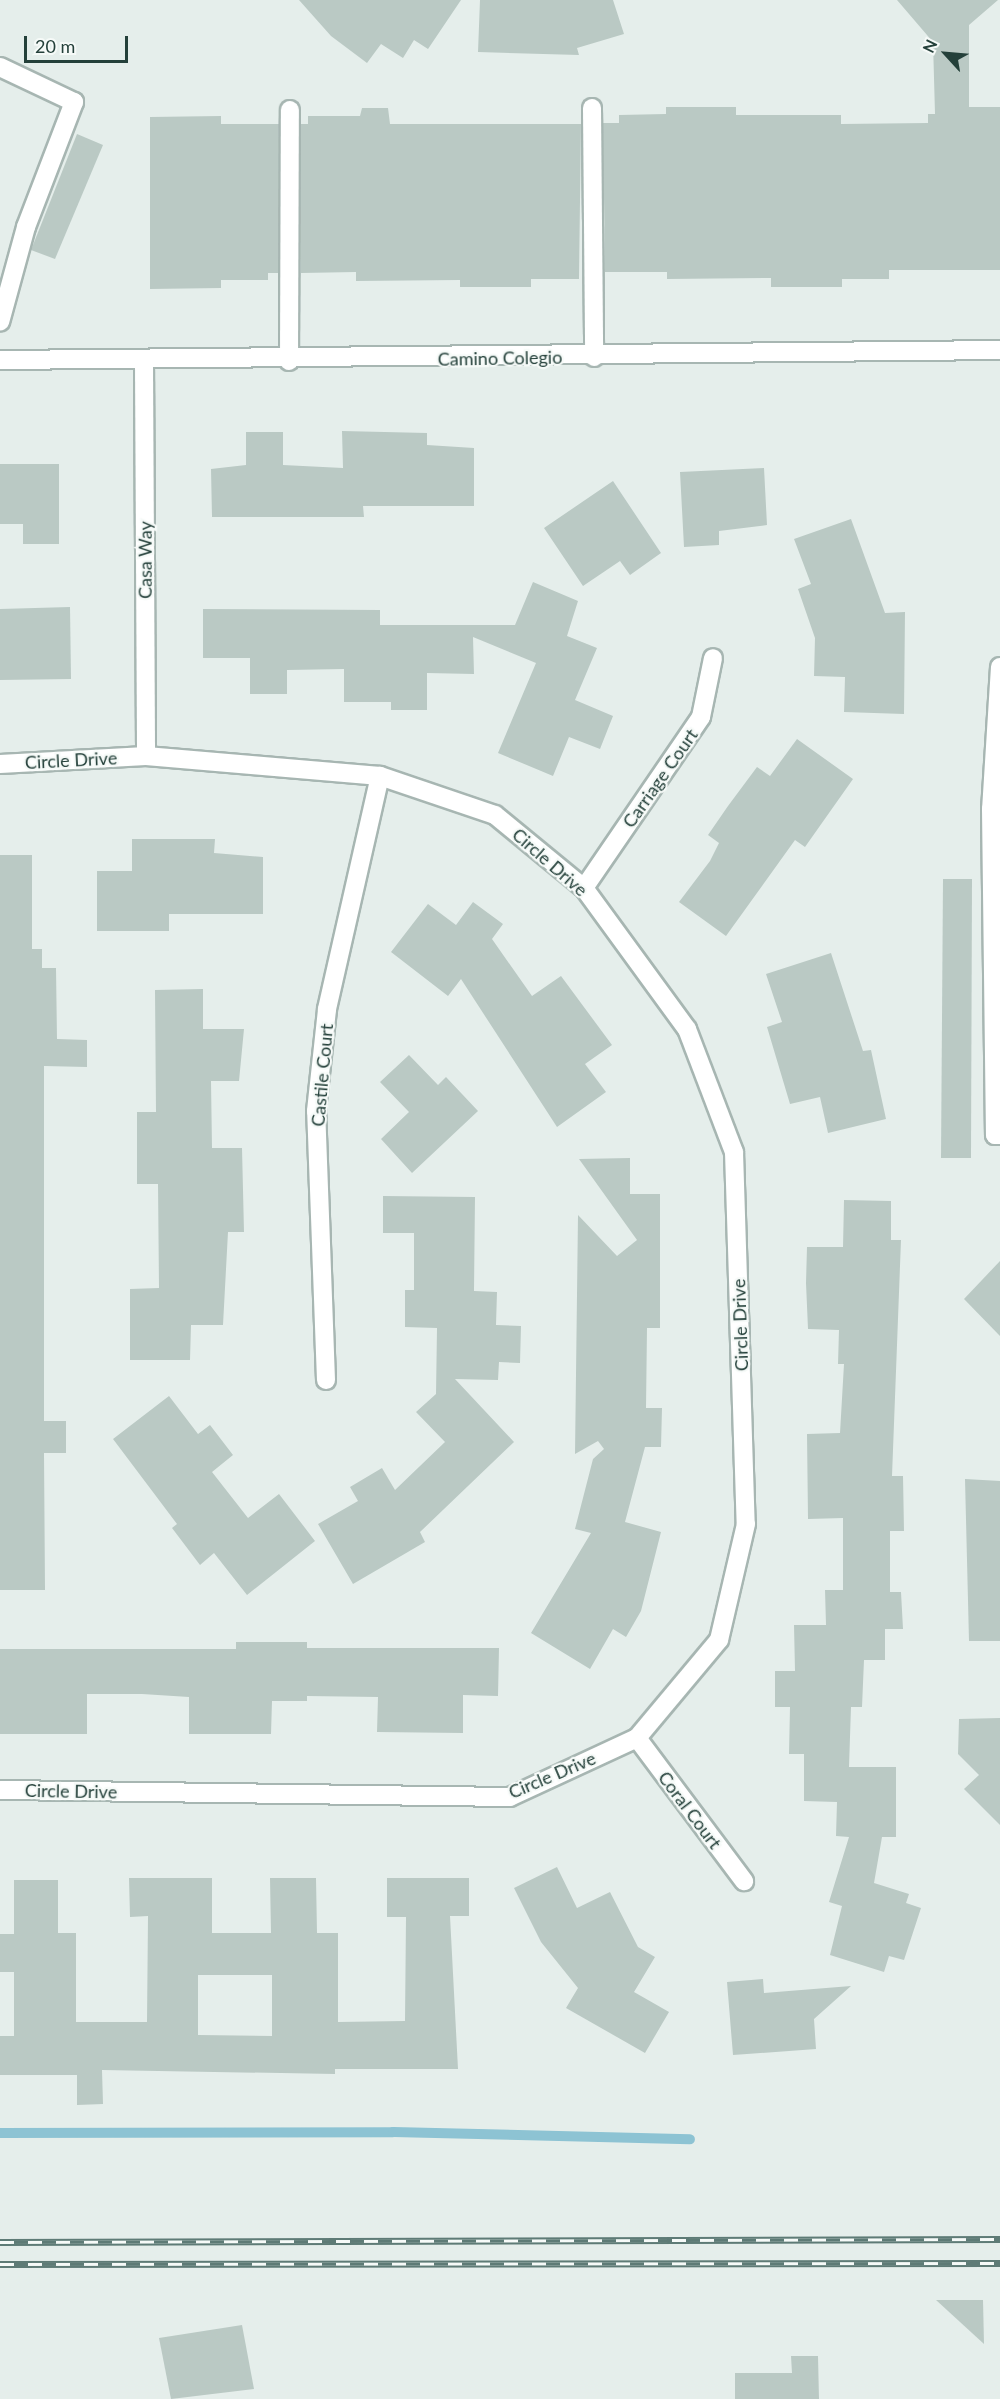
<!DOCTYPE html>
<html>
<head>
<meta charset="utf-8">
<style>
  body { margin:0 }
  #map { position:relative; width:1000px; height:2399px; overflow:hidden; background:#e5eeeb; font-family:Lato,sans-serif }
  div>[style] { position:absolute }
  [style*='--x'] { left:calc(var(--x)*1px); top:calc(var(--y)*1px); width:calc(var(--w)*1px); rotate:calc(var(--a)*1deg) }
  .stream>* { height:10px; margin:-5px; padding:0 5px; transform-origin:5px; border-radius:5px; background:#8dc3d3 }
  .building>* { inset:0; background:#bac9c4 }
  .roads { filter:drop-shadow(2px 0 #a7b6b2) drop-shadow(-2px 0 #a7b6b2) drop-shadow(0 2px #a7b6b2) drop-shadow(0 -2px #a7b6b2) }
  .service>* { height:18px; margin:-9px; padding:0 9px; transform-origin:9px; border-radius:9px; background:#fff }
  .minor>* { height:18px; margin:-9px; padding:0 9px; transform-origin:9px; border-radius:9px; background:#fff }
  .tertiary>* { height:18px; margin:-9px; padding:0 9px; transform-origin:9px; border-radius:9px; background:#fff }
  .rail>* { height:7px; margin-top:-3.5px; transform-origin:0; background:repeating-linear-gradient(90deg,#f6faf8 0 14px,#5e7b76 0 28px); box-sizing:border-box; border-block:2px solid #5e7b76 }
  span { translate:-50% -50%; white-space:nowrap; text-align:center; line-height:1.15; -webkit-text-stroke:4.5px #f6faf8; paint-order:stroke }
  .street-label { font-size:18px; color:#24403a }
  .north { position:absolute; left:916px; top:24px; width:60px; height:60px; -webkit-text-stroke:4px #f6faf8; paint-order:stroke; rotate:296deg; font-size:16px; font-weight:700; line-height:24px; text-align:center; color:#24403a }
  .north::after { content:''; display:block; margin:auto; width:21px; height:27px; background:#24403a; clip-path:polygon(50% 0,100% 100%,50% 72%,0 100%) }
  .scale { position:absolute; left:24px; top:36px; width:104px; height:27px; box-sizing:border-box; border:3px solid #24403a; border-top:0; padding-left:8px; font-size:18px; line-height:21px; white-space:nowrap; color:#24403a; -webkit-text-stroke:4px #f6faf8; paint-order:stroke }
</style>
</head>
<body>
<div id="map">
  <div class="stream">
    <i style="--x:0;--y:2133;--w:393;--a:-0.1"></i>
    <i style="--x:393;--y:2132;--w:297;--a:1.4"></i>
  </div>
  <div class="building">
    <i style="clip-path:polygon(299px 0,461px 0,428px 49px,414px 40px,403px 58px,381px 44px,367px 63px,331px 36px)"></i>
    <i style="clip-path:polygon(480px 0,613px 0,624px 34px,577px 48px,579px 55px,478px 52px)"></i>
    <i style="clip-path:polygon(897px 0,998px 0,969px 25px,969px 107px,1000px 107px,1000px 270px,889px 270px,889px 279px,842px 279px,842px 287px,771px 287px,771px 278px,667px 279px,667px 272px,605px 272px,603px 123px,619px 123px,619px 115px,666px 114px,666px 107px,736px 107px,736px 115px,841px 115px,841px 124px,928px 123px,928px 114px,935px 114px,933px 42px)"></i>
    <i style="clip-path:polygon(362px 108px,388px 108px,390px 124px,581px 124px,579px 279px,531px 279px,531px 287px,460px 287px,460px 280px,356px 281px,356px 272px,301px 273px,301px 124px,308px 124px,308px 116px,360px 116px)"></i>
    <i style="clip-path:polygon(221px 116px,221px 124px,279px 124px,278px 273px,268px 273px,268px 280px,221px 280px,221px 288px,150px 289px,150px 117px)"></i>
    <i style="clip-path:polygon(77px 134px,103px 145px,55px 259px,31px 250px)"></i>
    <i style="clip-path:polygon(342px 431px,427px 433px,427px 445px,474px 448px,474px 506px,363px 506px,364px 517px,212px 517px,211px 469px,246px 465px,246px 432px,283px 432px,283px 465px,343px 468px)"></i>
    <i style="clip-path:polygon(0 464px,59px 464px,59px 544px,23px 544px,23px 524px,0 524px)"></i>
    <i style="clip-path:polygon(764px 468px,767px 525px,719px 531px,719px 545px,684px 547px,680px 472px)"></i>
    <i style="clip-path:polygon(613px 481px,661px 553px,630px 575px,620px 561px,583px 586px,544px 528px)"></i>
    <i style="clip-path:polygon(851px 519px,885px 613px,905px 612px,904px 714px,844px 712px,845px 677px,814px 676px,815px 638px,798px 589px,811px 584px,794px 539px)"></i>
    <i style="clip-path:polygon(533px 582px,578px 601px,567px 636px,597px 648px,575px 700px,613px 716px,600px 749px,569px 737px,553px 776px,498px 753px,536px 663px,473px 637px,474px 674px,427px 673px,427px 710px,391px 710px,391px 702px,344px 702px,344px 669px,287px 670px,287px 694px,250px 694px,250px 658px,203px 658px,203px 609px,380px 610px,380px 625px,515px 625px)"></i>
    <i style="clip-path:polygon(70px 607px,71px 679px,0 680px,0 609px)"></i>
    <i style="clip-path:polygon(797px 739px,853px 779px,805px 847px,795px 840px,726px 936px,679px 902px,710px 861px,719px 843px,708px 835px,728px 806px,757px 767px,770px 776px)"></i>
    <i style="clip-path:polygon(132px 839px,215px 839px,214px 853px,263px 857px,263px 914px,169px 914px,169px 931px,97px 931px,97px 871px,132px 871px)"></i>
    <i style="clip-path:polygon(0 855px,32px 855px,32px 949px,42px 949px,42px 968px,56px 968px,57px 1039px,87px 1040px,87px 1067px,44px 1066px,44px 1421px,66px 1421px,66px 1453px,44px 1453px,45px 1590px,0 1590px)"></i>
    <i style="clip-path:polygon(943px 879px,972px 879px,971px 1158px,941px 1158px)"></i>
    <i style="clip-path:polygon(473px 902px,503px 924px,492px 939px,532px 996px,561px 976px,612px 1045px,585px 1064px,606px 1092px,557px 1127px,461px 979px,448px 996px,391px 952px,428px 904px,456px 925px)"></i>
    <i style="clip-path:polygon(831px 953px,863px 1051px,871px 1050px,886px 1119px,828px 1133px,820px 1097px,790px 1104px,767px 1027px,782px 1022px,766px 974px)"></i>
    <i style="clip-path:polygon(203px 989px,203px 1029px,244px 1029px,239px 1081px,211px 1081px,212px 1148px,242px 1148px,244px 1232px,228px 1232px,223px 1325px,191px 1325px,190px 1360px,130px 1360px,130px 1289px,159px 1288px,158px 1184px,137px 1184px,137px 1112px,156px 1112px,155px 990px)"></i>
    <i style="clip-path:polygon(409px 1055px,438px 1085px,446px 1077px,478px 1111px,412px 1173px,381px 1139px,409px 1112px,380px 1082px)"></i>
    <i style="clip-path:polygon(630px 1158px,630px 1194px,660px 1194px,660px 1328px,647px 1328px,646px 1408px,662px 1408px,661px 1447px,645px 1447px,625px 1522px,661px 1532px,641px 1611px,626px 1637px,613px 1629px,590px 1669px,531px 1633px,591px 1533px,575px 1529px,593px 1459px,604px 1449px,598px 1441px,575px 1454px,578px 1215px,617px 1256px,637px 1240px,579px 1159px)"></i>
    <i style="clip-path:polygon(383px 1196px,475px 1197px,474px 1291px,497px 1292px,496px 1325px,521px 1326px,520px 1363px,499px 1362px,498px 1380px,455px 1379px,514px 1442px,420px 1532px,425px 1542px,353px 1584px,318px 1524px,358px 1501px,350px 1487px,382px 1468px,395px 1490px,445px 1442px,416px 1412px,436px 1394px,437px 1328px,405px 1327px,405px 1290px,414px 1290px,414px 1233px,383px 1233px)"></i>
    <i style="clip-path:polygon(844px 1200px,891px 1201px,891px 1240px,901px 1240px,892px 1476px,903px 1476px,904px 1531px,890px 1531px,890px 1592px,901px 1592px,903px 1629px,885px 1629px,885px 1660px,864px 1660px,862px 1707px,851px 1707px,849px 1767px,896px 1767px,896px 1837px,882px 1837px,874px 1883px,909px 1894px,906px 1903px,921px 1908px,904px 1960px,889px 1956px,884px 1972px,830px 1955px,842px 1906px,829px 1902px,849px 1837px,836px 1836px,837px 1802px,804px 1801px,804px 1754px,789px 1754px,790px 1707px,775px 1707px,775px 1671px,795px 1671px,794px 1625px,826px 1625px,825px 1590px,843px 1590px,843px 1518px,808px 1519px,807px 1434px,840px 1433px,844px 1364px,838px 1364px,839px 1330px,808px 1329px,806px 1283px,807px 1247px,843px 1247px)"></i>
    <i style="clip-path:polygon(1000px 1261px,1000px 1336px,964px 1299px)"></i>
    <i style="clip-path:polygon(169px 1396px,198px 1434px,210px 1425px,233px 1455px,212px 1472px,248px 1518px,279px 1494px,315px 1541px,247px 1595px,214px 1553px,200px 1565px,172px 1528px,177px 1524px,113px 1439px)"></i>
    <i style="clip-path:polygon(965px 1479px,1000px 1481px,1000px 1641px,969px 1641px)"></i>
    <i style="clip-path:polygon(236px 1642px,307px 1642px,307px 1648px,499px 1648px,498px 1696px,463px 1695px,463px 1733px,377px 1732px,378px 1697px,307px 1696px,307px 1701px,272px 1701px,271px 1734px,189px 1734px,189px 1697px,142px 1694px,87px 1694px,87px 1734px,0 1734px,0 1649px,236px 1649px)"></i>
    <i style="clip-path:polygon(1000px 1718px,1000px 1825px,964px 1789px,979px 1775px,958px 1754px,959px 1719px)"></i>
    <i style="clip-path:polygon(557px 1867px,577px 1908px,610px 1892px,638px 1947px,655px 1957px,634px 1992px,669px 2012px,645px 2053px,566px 2008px,578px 1988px,541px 1942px,514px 1888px)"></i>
    <i style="clip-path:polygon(evenodd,129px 1878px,212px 1878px,212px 1933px,271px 1933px,270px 1878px,316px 1878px,317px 1933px,338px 1933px,338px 2022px,405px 2021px,406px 1917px,387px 1917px,387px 1878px,469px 1878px,469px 1916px,450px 1916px,458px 2069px,335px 2069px,335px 2074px,102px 2070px,103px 2104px,77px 2105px,77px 2075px,0 2075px,0 2036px,14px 2036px,14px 1972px,0 1972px,0 1934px,14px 1934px,14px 1880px,58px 1880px,58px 1933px,76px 1933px,76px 2022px,147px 2022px,148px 1916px,130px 1917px,129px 1878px,198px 1975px,272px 1975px,272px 2036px,198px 2035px,198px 1975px)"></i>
    <i style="clip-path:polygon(763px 1979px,764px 1993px,851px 1986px,814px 2019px,816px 2049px,733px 2055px,727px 1982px)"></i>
    <i style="clip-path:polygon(936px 2300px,983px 2300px,984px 2344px)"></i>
    <i style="clip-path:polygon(242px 2325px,254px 2389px,171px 2399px,159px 2338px)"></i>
    <i style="clip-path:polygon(791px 2356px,818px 2356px,819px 2399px,735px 2399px,735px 2373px,792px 2373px)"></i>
  </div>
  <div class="roads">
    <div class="service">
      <i style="--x:592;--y:108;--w:249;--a:89.5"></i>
      <i style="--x:289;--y:361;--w:251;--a:-89.8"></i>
    </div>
    <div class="minor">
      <i style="--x:0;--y:67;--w:82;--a:25.3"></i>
      <i style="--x:74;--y:102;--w:134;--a:111"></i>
      <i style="--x:26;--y:227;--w:98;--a:105.3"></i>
      <i style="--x:144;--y:363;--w:393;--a:89.7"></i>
      <i style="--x:1000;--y:667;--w:142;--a:93.6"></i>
      <i style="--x:991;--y:809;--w:326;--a:89.3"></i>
      <i style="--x:995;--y:1135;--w:5;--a:0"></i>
      <i style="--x:0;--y:764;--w:146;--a:-3.1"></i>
      <i style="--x:146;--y:756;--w:235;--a:4.9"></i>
      <i style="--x:380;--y:776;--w:121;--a:18.7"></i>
      <i style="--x:495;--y:815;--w:115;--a:39.4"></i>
      <i style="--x:584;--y:888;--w:175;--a:53.9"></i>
      <i style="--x:687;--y:1029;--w:132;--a:69.1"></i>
      <i style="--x:734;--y:1152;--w:372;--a:88.2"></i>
      <i style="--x:746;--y:1524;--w:119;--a:103.1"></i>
      <i style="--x:719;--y:1640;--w:128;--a:129.9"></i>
      <i style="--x:637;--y:1738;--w:140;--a:155.1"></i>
      <i style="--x:510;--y:1797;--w:510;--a:-179.21"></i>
      <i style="--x:584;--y:888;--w:207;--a:-55.6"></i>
      <i style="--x:701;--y:717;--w:60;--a:-78.5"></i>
      <i style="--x:326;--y:1380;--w:269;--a:-92.1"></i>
      <i style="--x:316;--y:1111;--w:103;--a:-83.8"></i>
      <i style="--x:327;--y:1009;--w:239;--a:-77.2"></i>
      <i style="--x:637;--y:1738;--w:179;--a:53.2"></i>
    </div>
    <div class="tertiary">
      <i style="--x:0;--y:360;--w:1000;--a:-0.57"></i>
    </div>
  </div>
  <div class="rail">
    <i style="--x:0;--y:2242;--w:1000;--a:-0.17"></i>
    <i style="--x:0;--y:2264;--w:1000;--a:-0.06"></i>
  </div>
  <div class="street-label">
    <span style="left:500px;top:358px;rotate:-1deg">Camino Colegio</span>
    <span style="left:145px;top:560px;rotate:-90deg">Casa Way</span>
    <span style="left:71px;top:760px;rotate:-3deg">Circle Drive</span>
    <span style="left:660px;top:778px;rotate:-55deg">Carriage Court</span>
    <span style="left:550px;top:862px;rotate:41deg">Circle Drive</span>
    <span style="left:322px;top:1075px;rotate:-85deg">Castile Court</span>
    <span style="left:740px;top:1325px;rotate:-92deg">Circle Drive</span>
    <span style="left:552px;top:1775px;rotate:-23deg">Circle Drive</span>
    <span style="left:71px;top:1791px;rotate:1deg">Circle Drive</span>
    <span style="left:690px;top:1810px;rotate:53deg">Coral Court</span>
  </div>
  <div class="north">N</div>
  <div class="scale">20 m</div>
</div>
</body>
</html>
